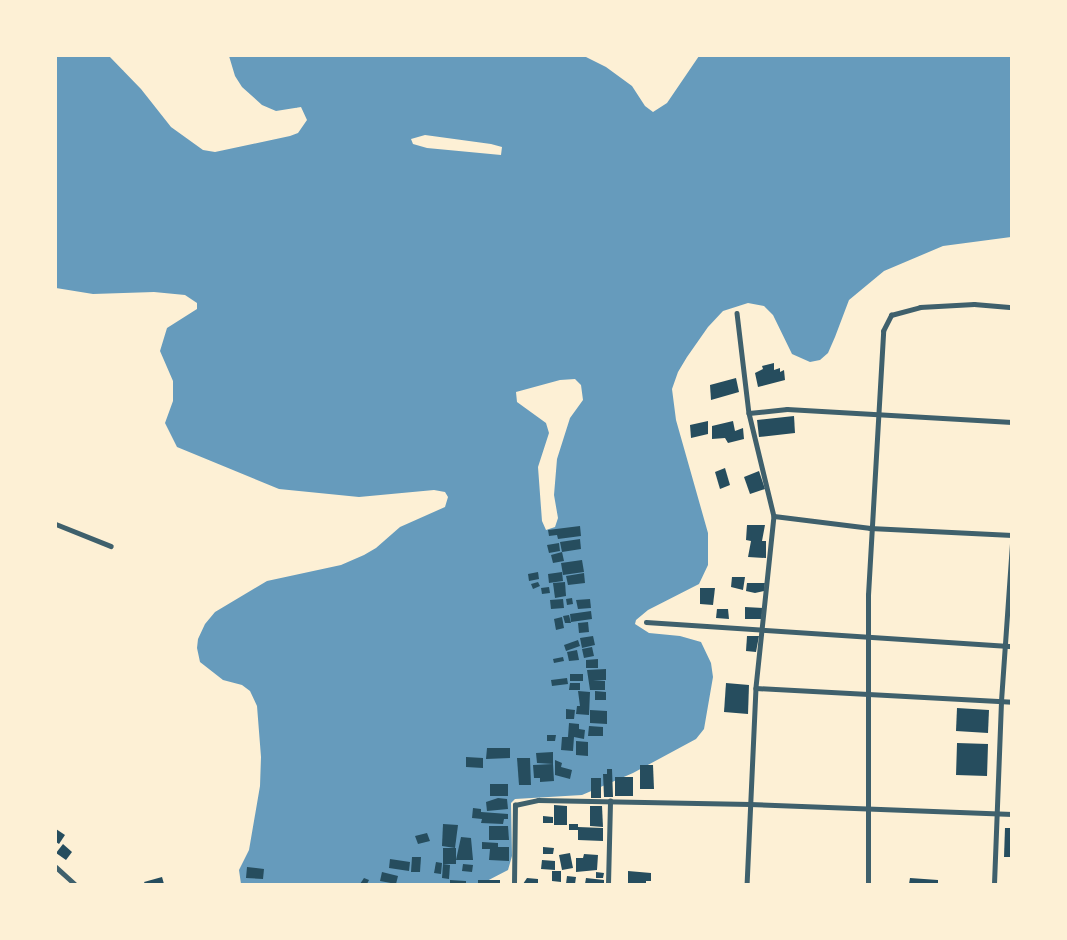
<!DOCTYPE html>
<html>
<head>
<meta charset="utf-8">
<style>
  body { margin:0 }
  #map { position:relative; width:1067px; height:940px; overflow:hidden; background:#fdf0d5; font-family:Barlow,sans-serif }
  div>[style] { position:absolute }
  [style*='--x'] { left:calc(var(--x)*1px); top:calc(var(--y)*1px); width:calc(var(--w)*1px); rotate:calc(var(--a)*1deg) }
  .water>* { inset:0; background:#669bbc }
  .building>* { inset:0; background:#264d5e }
  .minor>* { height:4.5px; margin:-2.25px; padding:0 2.25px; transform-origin:2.25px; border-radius:2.25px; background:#3f606c }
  span { translate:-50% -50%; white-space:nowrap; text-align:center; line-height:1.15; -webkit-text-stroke:4.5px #fdf0d5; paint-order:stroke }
  .frame { position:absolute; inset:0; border:57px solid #fdf0d5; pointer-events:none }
</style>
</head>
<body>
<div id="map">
  <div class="water">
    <i style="clip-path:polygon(evenodd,56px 56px,109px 56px,141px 89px,171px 127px,203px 150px,215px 152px,290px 136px,298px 133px,307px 120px,301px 107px,276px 111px,262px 105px,242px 87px,235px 76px,229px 56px,584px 56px,606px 67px,632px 86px,645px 106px,653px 112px,667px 103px,699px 56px,1011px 56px,1011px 237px,943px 246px,884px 271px,849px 300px,835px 337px,828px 353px,820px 360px,810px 362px,792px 354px,773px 315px,764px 306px,748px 303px,723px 311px,708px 327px,687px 357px,678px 372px,672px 389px,676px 420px,708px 533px,708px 565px,699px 584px,648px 610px,636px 620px,635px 624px,649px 633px,680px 636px,701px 642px,711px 663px,713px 677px,704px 729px,696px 739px,633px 773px,582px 795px,515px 799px,511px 803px,512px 856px,508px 870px,481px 884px,241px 884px,239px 870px,249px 850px,260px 786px,261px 757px,257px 706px,250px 691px,242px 685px,223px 680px,200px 662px,197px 648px,198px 639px,205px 624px,215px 612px,267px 581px,341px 565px,364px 555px,376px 548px,400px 527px,445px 507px,448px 497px,445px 492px,434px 490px,359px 497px,279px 489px,177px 447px,165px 423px,173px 401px,173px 381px,160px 351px,167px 328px,197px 309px,197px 303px,185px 295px,154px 292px,93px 294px,56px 288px,56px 56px,425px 135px,491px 144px,502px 147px,501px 155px,427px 148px,413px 144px,411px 139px,425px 135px,56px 56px,575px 379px,581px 385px,583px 400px,570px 418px,557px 459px,554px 495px,558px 518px,555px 527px,546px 530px,542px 521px,538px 467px,549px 433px,546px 423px,517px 402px,516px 392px,560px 380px,575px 379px)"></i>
  </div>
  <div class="building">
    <i style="clip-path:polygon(774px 363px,774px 370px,780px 368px,780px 372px,784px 370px,785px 380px,758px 387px,755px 373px,763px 369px,762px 366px)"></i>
    <i style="clip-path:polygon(736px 378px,739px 392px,711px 400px,710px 385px)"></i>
    <i style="clip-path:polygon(794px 416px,795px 433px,759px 437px,757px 420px)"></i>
    <i style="clip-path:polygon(708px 421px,708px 434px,691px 438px,690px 425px)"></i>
    <i style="clip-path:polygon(733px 421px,735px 431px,743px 428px,744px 439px,728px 443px,725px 438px,712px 439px,712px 426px)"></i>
    <i style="clip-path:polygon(725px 468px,730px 485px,720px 489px,715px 472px)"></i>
    <i style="clip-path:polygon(759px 471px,765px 489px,750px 494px,744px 477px)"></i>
    <i style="clip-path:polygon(747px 525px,765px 525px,762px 541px,766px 541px,766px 558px,748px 557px,751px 541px,746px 540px)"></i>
    <i style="clip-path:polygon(580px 526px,581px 536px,558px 539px,557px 535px,549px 536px,548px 530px)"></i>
    <i style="clip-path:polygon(580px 539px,581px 549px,562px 552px,560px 542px)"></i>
    <i style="clip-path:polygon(559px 543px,560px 551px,549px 553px,547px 545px)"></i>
    <i style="clip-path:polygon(562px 552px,564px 561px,553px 563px,551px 555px)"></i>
    <i style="clip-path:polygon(582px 560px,584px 572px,563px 575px,561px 563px)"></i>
    <i style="clip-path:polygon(538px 572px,539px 579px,529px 581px,528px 574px)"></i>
    <i style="clip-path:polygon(562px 572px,563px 581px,549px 583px,548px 574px)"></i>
    <i style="clip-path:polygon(584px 573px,585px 583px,568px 585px,566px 576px)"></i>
    <i style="clip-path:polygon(732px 577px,745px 577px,743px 590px,731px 587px)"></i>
    <i style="clip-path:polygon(538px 582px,540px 586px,533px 589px,531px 584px)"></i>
    <i style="clip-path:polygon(565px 582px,566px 596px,555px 598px,553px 583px)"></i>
    <i style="clip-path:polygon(747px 583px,765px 583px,764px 591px,755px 593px,746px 591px)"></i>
    <i style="clip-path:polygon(549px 587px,550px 593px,542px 594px,541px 588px)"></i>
    <i style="clip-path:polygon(700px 588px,715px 588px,713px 605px,700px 604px)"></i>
    <i style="clip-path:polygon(572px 598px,573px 604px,567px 605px,566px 599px)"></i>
    <i style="clip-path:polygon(563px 599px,564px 608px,551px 609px,550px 600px)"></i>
    <i style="clip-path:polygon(590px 599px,591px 608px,578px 609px,576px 600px)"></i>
    <i style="clip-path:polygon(745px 607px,763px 608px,761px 619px,745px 619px)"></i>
    <i style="clip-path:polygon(717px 609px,728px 609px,729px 619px,716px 618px)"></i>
    <i style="clip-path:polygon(591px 611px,592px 619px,571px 622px,570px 614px)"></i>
    <i style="clip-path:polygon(569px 615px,571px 623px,565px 623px,563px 616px)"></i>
    <i style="clip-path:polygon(562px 617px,564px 628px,556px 630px,554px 619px)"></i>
    <i style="clip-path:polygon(588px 622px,589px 632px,579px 633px,578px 623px)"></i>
    <i style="clip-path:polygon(593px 636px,595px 645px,582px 648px,580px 638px)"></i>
    <i style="clip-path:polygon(747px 636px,759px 636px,756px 652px,746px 651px)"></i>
    <i style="clip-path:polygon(578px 640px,580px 646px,566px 651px,564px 645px)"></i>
    <i style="clip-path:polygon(592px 647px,594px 656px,584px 658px,582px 649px)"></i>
    <i style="clip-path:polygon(577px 650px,579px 660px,569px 661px,567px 652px)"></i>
    <i style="clip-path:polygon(563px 657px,564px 661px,554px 663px,553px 659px)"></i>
    <i style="clip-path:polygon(598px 659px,598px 668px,586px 668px,586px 660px)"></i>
    <i style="clip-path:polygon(606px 669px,606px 680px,593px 680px,605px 681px,605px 690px,590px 690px,587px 670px)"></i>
    <i style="clip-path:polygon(570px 674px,583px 674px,583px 681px,570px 681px)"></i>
    <i style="clip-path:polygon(567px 678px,568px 684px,552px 686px,551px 680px)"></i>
    <i style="clip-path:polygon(570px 683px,580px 683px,580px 690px,569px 690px)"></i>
    <i style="clip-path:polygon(726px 683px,749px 685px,748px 714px,724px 712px)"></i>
    <i style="clip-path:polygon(578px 691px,590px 692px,589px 715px,576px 714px,577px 706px,580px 706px)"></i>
    <i style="clip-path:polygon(595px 691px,606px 692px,606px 700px,595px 700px)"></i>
    <i style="clip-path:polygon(957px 708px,989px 710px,988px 733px,956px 731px)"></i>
    <i style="clip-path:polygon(566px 709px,575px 710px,574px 719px,566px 719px)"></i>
    <i style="clip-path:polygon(590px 710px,607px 711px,607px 724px,590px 723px)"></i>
    <i style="clip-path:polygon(569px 723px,579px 724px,579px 729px,585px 730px,584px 739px,574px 737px,573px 751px,561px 750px,562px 737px,568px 737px)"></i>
    <i style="clip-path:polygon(589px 726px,603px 727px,603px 736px,588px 736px)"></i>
    <i style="clip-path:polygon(547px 735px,556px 735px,555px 741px,547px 741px)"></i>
    <i style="clip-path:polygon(576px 741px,588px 742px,588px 756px,576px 755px)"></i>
    <i style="clip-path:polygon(957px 743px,988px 744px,987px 776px,956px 775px)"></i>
    <i style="clip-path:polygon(487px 748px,510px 748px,510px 758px,486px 759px)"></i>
    <i style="clip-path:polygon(553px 752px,553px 764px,537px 763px,536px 753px)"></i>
    <i style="clip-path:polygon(466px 757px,483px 758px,483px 768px,466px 767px)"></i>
    <i style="clip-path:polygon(517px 758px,530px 758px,531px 785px,519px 785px)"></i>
    <i style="clip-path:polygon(555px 760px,562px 763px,561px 767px,572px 770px,570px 779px,555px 775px)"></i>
    <i style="clip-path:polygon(553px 764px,554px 781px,540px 782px,540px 778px,534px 778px,533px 765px)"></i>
    <i style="clip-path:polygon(640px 765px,653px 765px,654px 789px,640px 789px)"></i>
    <i style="clip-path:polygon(607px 769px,612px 769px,613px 797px,604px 797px,603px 774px,607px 774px)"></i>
    <i style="clip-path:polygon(615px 777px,633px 777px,633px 796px,615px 796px)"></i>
    <i style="clip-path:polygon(591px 778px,601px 778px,601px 798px,591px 798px)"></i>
    <i style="clip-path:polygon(490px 784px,508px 784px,508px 796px,490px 796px)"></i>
    <i style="clip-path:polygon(498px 798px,507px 799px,508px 809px,487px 811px,486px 802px)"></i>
    <i style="clip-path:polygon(554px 805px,567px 806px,567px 825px,554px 825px)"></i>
    <i style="clip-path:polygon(590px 806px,602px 806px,603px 827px,590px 826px)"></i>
    <i style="clip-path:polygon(473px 808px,481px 809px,481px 812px,508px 814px,508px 819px,504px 819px,503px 824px,481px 823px,482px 819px,472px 818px)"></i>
    <i style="clip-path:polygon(543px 816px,553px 817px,553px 823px,543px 823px)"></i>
    <i style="clip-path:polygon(443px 824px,458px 825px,455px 848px,442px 846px)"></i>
    <i style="clip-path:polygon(569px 824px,578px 824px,578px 827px,603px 828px,603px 841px,578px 840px,578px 830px,569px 830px)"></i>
    <i style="clip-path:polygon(489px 826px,508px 826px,509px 840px,489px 840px)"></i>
    <i style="clip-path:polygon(1005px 828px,1011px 828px,1011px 857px,1004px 857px)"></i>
    <i style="clip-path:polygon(56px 829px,65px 835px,59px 844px,56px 842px)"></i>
    <i style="clip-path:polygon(427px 833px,430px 841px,418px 844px,415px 836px)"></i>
    <i style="clip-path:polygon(461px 837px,471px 838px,473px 860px,456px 860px)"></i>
    <i style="clip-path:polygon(482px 842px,498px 843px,498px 847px,509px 847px,509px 861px,489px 860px,490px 849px,482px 849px)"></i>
    <i style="clip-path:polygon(63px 844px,72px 852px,66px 860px,56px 853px)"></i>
    <i style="clip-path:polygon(543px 847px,554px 848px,553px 854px,543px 854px)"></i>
    <i style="clip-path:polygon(443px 848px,456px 848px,456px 864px,443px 864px)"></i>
    <i style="clip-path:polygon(570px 853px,573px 868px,562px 870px,559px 855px)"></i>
    <i style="clip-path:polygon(584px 854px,598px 855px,597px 870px,576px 872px,576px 858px,583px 858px)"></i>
    <i style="clip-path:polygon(412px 857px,421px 857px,420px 872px,411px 872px)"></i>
    <i style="clip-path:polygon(390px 859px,410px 862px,409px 871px,389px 868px)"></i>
    <i style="clip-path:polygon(542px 860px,555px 861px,555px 870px,541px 869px)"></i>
    <i style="clip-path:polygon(436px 862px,442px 863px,441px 874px,434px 873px)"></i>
    <i style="clip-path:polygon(443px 864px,450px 865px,449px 879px,442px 878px)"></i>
    <i style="clip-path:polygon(463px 864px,473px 865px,472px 872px,462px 871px)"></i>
    <i style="clip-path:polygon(247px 867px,264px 869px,263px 879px,246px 878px)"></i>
    <i style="clip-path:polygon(552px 871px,561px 871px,561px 882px,552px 881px)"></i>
    <i style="clip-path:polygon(628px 871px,651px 873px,651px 881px,646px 881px,646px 884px,628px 884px)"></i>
    <i style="clip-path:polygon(382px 872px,398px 876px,396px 884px,380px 881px)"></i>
    <i style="clip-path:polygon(596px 872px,604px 873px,603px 878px,596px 878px)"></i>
    <i style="clip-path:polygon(567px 876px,576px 877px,575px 884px,566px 884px)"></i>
    <i style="clip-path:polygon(162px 877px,164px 884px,145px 884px,144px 882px)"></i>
    <i style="clip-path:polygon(364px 878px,369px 880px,367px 884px,360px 884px)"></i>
    <i style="clip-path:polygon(527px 878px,538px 879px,538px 884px,523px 884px)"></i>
    <i style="clip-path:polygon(586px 878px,604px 880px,604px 884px,585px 884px)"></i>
    <i style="clip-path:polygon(910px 878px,938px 880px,938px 884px,909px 884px)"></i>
    <i style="clip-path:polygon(450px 880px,466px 881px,466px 884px,450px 884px)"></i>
    <i style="clip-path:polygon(478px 880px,500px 880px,500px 884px,478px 884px)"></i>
  </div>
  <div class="minor">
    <i style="--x:737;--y:313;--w:101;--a:83.2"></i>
    <i style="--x:749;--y:413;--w:106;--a:76.4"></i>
    <i style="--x:774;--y:516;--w:173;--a:96"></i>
    <i style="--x:756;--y:688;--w:196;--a:92.6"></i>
    <i style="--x:749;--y:413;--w:38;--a:-6"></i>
    <i style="--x:787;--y:409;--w:225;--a:3.3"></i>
    <i style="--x:774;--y:516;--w:97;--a:7.1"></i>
    <i style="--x:870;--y:528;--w:142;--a:2.8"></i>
    <i style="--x:56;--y:524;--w:59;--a:21.8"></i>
    <i style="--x:646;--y:622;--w:367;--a:3.8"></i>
    <i style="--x:756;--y:688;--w:256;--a:3.1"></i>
    <i style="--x:56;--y:867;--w:25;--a:42"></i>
    <i style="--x:514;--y:884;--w:79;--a:-89.3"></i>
    <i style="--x:515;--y:805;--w:24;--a:-12"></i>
    <i style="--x:538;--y:800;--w:212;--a:1.1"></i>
    <i style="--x:750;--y:804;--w:262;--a:2.2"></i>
    <i style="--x:608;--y:884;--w:83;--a:-88.6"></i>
    <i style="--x:868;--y:884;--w:289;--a:-90"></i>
    <i style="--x:868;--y:595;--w:264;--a:-86.7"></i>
    <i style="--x:883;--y:331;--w:18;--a:-63"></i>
    <i style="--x:891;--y:315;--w:30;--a:-15"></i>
    <i style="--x:920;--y:307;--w:54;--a:-3.2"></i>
    <i style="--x:974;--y:304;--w:38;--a:5"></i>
    <i style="--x:994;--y:884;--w:183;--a:-87.8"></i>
    <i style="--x:1001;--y:701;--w:158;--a:-86"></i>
  </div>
  <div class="frame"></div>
</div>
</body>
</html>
